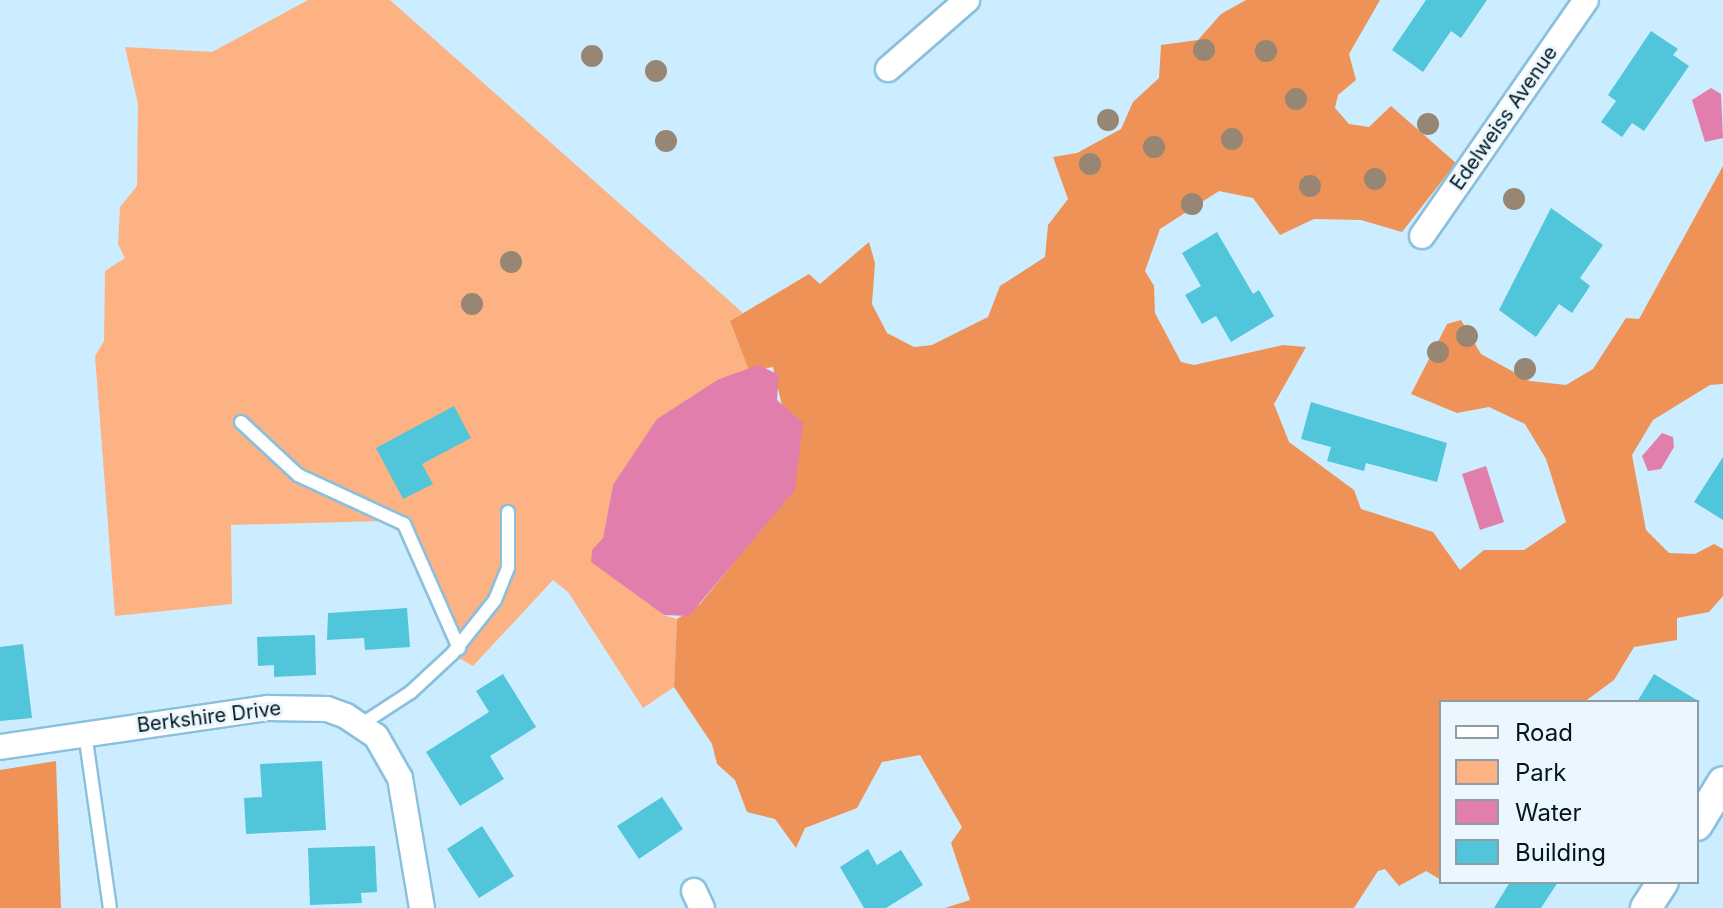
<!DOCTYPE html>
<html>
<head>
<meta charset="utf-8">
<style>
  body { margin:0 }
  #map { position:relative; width:1723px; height:908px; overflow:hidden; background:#ccedff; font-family:Inter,sans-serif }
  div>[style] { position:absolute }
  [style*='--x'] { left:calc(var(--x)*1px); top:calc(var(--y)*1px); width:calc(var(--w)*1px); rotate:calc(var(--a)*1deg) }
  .green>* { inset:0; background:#fdb284 }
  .forest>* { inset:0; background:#ee9257 }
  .water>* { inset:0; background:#e27eac }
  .building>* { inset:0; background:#51c5da }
  .roads { filter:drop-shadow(2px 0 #8ac0dd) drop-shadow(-2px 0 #8ac0dd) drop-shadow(0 2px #8ac0dd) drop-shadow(0 -2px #8ac0dd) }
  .service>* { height:12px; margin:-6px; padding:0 6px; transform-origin:6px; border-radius:6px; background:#fff }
  .minor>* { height:24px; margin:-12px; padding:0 12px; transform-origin:12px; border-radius:12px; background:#fff }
  .tertiary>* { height:30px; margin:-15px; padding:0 15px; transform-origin:15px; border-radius:15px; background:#fff }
  .trees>* { width:22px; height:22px; margin:-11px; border-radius:50%; background:#978673 }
  span { translate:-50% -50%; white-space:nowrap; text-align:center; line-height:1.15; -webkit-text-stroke:6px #ecf7fd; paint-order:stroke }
  .street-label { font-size:20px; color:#021721 }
  .legend { position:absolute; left:1439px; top:700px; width:260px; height:184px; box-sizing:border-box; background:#ecf7fd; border:2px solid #8e9da5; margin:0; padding:10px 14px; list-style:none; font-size:24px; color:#021721 }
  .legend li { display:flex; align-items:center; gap:16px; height:40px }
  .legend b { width:40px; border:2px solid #8e9da5 }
</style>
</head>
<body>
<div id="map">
  <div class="green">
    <i style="clip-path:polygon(308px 0,390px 0,743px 313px,730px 321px,749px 371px,719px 379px,613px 485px,603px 539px,663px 615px,677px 619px,674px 687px,643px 708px,568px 592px,553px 580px,473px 666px,452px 654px,399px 528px,382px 521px,231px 525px,232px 604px,115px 616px,95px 356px,104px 341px,105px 271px,125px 258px,118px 244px,120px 207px,137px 186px,138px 104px,125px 47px,212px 52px)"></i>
  </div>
  <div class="forest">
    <i style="clip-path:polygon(1246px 0,1380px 0,1349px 54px,1356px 80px,1338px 95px,1335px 108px,1349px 124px,1369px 127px,1391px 106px,1456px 163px,1402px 232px,1361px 220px,1314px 219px,1280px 235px,1253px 198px,1219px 191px,1160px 229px,1145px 271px,1154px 286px,1155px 313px,1181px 362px,1194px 365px,1283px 345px,1306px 347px,1274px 404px,1289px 442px,1354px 490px,1361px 509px,1433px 532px,1460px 570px,1484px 550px,1524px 550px,1566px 522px,1546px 459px,1525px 424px,1489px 407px,1457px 413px,1411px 394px,1447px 324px,1461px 320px,1481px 354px,1530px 381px,1566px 385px,1593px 369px,1626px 318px,1639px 319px,1723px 166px,1723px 384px,1710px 385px,1653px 420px,1632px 455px,1646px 530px,1669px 553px,1695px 554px,1714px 544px,1723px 549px,1723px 596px,1709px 612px,1677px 618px,1677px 640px,1634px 647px,1614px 680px,1584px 702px,1441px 702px,1441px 880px,1426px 871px,1399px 886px,1385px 869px,1378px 871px,1354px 908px,945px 908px,970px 900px,951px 843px,962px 827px,920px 755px,882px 762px,857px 808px,805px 828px,796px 848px,775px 819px,747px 812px,735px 780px,717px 764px,712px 744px,674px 687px,677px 619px,700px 604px,731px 566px,796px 465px,773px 367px,749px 371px,730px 321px,809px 274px,820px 284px,869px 242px,875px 263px,872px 304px,887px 333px,914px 347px,932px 345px,988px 317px,1000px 286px,1045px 257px,1048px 225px,1068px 199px,1053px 157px,1077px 153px,1121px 129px,1133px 102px,1159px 78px,1161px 45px,1198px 40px,1221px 14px)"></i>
    <i style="clip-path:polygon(56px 761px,61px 908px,0 908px,0 770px)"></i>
  </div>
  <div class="water">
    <i style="clip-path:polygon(1711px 88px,1721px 94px,1723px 138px,1705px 142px,1692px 100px)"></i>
    <i style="clip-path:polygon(759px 365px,779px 375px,777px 400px,803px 423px,795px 490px,689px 616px,664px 615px,591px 562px,592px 550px,603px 538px,613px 485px,657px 419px,719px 379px)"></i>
    <i style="clip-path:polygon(1662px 433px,1673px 437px,1674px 447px,1661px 469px,1648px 471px,1642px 456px)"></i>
    <i style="clip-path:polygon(1486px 466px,1504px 522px,1480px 530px,1462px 474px)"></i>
  </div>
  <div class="building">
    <i style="clip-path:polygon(1426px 0,1487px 0,1461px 38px,1451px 31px,1423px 72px,1392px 50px)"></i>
    <i style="clip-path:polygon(1651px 31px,1678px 49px,1673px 55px,1689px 66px,1644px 131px,1632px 123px,1622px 137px,1601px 122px,1616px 101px,1608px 95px)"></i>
    <i style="clip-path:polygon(1551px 208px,1603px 245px,1580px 278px,1590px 286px,1572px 313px,1559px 304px,1536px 337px,1499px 310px)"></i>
    <i style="clip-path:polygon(1217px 232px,1253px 294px,1259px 290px,1274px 316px,1231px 342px,1216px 316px,1202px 324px,1185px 295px,1201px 286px,1182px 253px)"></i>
    <i style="clip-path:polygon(1311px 402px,1447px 443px,1437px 482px,1366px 463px,1364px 471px,1327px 461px,1331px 447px,1301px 439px)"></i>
    <i style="clip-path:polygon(454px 406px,471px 438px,422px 464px,433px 484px,403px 499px,376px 448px)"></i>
    <i style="clip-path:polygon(1723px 457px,1723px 520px,1694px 502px)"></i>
    <i style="clip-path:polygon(407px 608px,410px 647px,365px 650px,364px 638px,327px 640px,328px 613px)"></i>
    <i style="clip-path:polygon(315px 635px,316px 675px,274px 677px,274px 665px,258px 666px,257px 637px)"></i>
    <i style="clip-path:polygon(23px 644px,32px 718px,0 721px,0 647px)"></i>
    <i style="clip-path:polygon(503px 674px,536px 727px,490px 756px,504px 779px,460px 806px,426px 752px,489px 712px,476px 691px)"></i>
    <i style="clip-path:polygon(1654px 674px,1700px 702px,1637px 702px)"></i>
    <i style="clip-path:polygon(322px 761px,326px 830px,246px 834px,244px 798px,262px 797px,260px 764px)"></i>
    <i style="clip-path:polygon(662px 797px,683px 829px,639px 859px,617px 826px)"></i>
    <i style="clip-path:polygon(482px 826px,514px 876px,479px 898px,447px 849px)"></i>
    <i style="clip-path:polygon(375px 846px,377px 892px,361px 893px,362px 903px,310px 905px,308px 848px)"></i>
    <i style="clip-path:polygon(868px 849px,877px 865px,901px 850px,923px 885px,886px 908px,864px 908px,840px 867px)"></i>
    <i style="clip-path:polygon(1510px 882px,1558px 882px,1541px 908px,1494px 908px)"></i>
  </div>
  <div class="roads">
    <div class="service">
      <i style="--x:241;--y:422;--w:78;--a:42.9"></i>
      <i style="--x:298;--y:475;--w:117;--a:24.8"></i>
      <i style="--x:404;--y:524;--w:136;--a:66.1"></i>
      <i style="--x:362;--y:724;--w:59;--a:-33.1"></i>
      <i style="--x:411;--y:692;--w:56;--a:-42.8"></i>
      <i style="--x:452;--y:654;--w:69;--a:-51.5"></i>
      <i style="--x:495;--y:600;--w:35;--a:-68"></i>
      <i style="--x:508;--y:567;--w:55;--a:-90"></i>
      <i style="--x:85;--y:733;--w:177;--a:81.9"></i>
    </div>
    <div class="minor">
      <i style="--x:888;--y:69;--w:105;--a:-41.1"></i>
      <i style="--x:1422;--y:236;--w:287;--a:-55.2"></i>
      <i style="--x:0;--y:747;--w:271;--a:-8.3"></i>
      <i style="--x:268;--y:708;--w:59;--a:1"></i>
      <i style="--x:327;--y:709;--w:20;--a:20"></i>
      <i style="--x:346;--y:716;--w:36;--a:34"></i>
      <i style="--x:376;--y:736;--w:48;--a:60.3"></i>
      <i style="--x:400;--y:778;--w:132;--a:80.4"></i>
      <i style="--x:694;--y:891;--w:19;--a:65"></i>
    </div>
    <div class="tertiary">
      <i style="--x:1697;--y:825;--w:50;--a:-58.8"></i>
      <i style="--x:1646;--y:908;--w:31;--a:-57"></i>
    </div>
  </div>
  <div class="trees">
    <i style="left:1204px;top:50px"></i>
    <i style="left:1266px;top:51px"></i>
    <i style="left:592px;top:56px"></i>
    <i style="left:656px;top:71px"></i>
    <i style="left:1296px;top:99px"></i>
    <i style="left:1108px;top:120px"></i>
    <i style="left:1428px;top:124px"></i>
    <i style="left:1232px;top:139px"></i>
    <i style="left:666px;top:141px"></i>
    <i style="left:1154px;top:147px"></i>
    <i style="left:1090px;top:164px"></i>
    <i style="left:1375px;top:179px"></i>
    <i style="left:1310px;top:186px"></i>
    <i style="left:1514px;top:199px"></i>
    <i style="left:1192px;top:204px"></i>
    <i style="left:511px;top:262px"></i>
    <i style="left:472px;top:304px"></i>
    <i style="left:1467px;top:336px"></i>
    <i style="left:1438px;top:352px"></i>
    <i style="left:1525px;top:369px"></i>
  </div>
  <div class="street-label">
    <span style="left:1504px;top:118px;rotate:-55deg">Edelweiss Avenue</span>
    <span style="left:209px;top:717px;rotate:-7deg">Berkshire Drive</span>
  </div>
  <ul class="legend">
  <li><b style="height:10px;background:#fff"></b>Road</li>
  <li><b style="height:22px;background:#fdb284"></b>Park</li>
  <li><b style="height:22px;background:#e27eac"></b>Water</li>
  <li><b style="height:22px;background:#51c5da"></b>Building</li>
  </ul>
</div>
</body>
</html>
